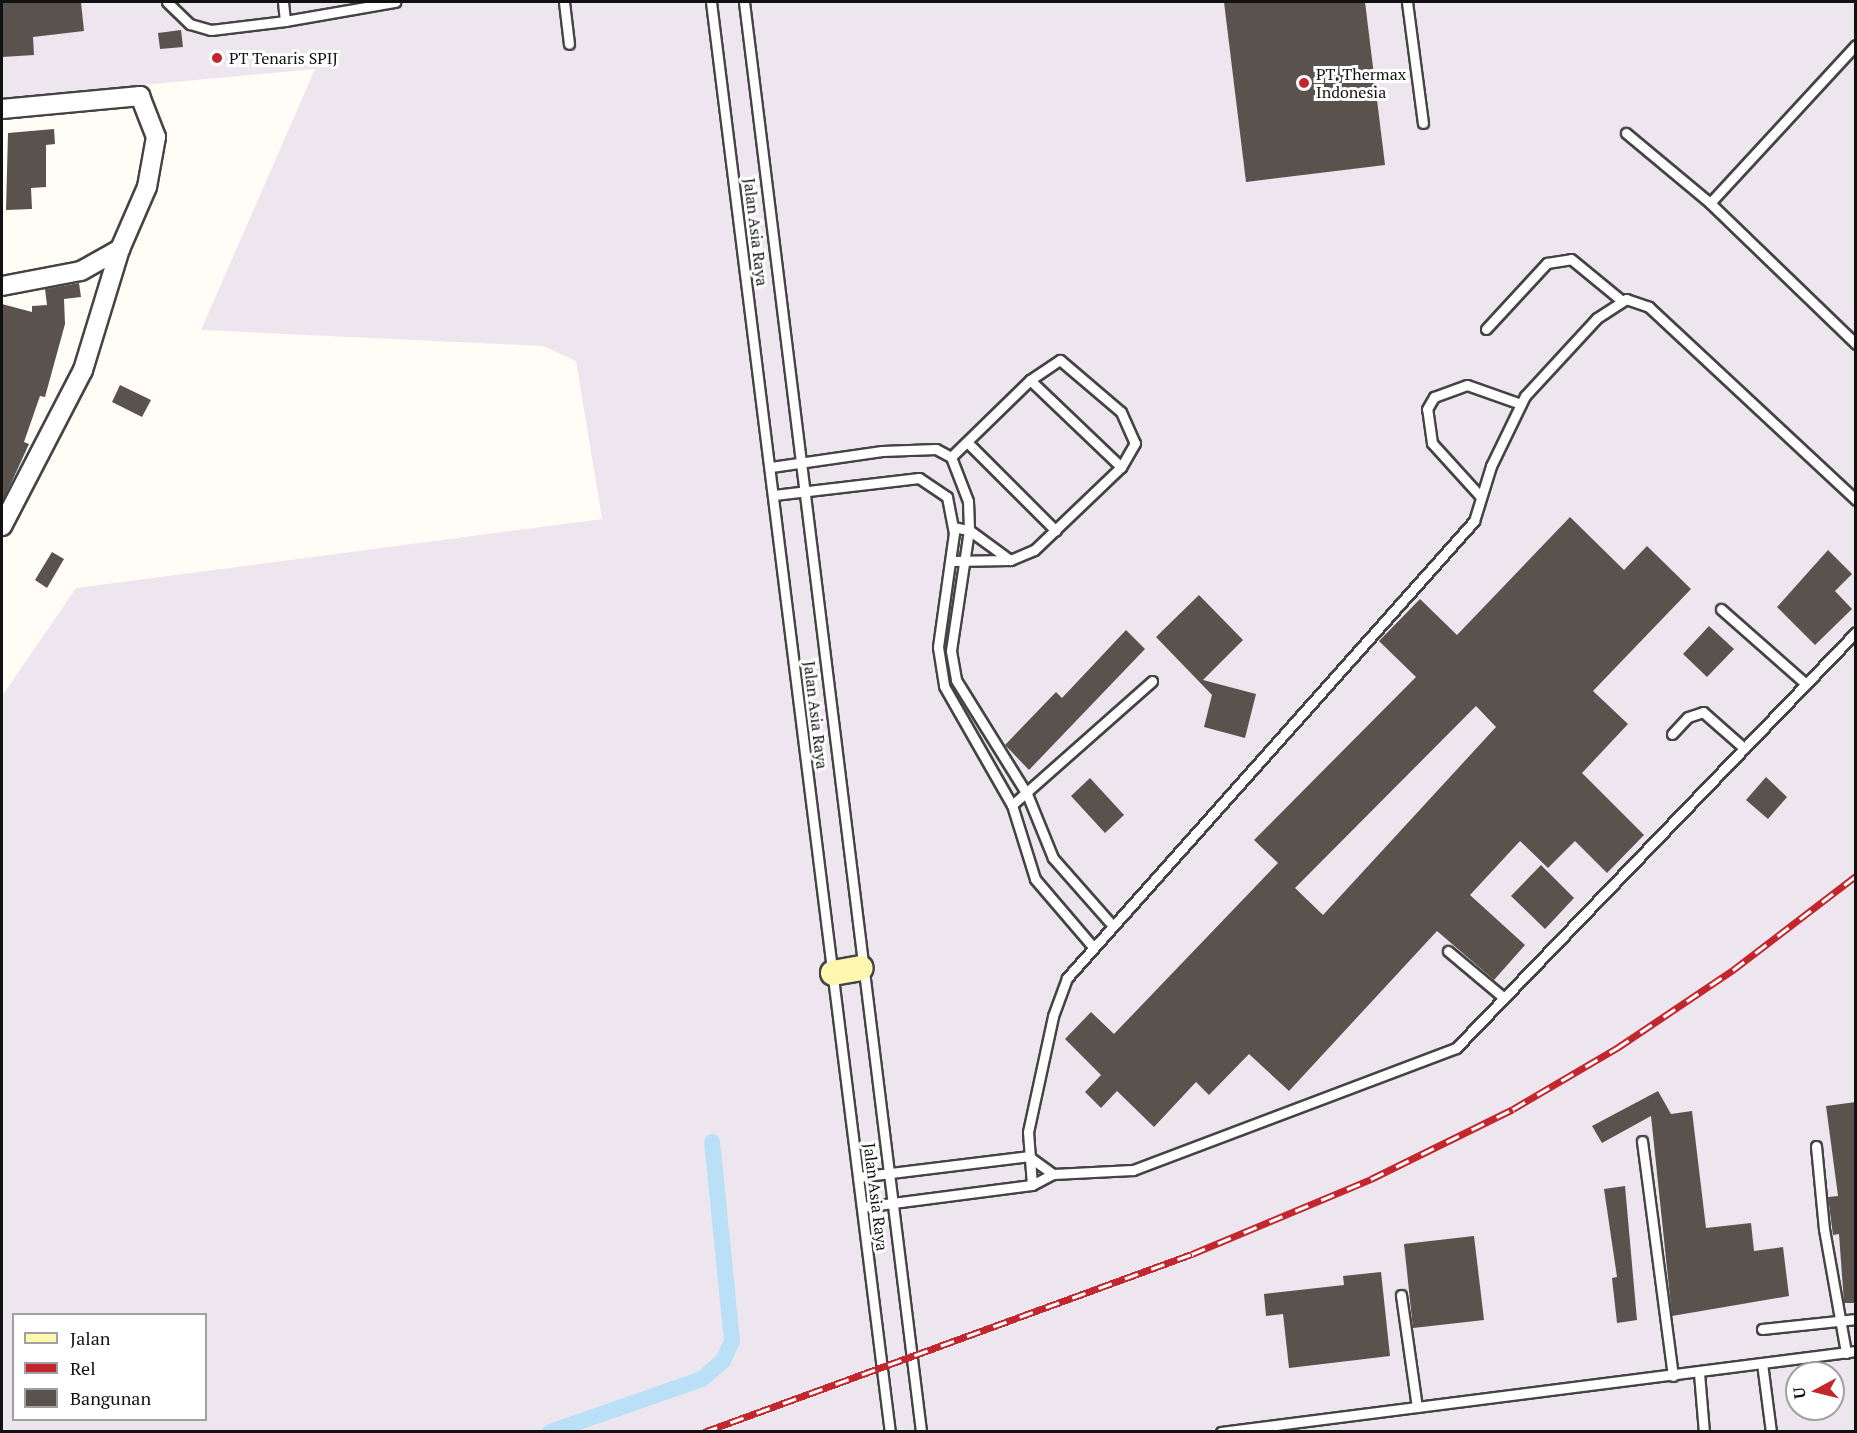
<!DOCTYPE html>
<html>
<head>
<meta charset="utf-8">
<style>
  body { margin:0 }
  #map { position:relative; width:1857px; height:1433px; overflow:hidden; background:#fffdf5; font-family:"PT Serif",serif }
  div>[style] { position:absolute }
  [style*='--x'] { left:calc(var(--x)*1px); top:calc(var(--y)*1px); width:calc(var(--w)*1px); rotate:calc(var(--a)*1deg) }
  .industrial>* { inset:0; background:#eee6ef }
  .canal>* { height:16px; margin:-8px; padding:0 8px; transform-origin:8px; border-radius:8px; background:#b9e0f7 }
  .building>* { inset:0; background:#5a524d }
  .roads { filter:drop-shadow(2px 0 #444) drop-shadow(-2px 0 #444) drop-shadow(0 2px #444) drop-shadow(0 -2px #444) }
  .lane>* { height:9px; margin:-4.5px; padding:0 4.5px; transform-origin:4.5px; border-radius:4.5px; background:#fff }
  .street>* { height:18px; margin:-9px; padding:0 9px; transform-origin:9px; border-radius:9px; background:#fff }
  .secondary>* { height:24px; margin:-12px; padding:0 12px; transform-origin:12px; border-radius:12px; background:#fff6b0 }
  .rail>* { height:7px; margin-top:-3.5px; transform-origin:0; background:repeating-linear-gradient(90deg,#fff 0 14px,#c4262e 0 28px); box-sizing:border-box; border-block:2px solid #c4262e }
  .dots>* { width:16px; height:16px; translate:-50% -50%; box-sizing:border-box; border:3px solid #fff; border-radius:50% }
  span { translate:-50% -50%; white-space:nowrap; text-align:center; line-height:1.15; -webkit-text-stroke:6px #fff; paint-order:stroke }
  .poi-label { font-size:16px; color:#111 }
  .left { translate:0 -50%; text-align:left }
  .street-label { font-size:16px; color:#111 }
  .frame { position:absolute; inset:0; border:3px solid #111; pointer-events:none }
  .legend { position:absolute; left:12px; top:1313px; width:195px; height:108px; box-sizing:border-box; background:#fff; border:2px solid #a0a0a0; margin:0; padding:8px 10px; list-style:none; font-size:18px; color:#111 }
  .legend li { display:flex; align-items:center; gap:12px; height:30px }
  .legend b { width:30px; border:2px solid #a0a0a0 }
  .north { position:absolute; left:1785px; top:1361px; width:60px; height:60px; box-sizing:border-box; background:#fff; border:2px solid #a0a0a0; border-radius:50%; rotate:263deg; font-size:16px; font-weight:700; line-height:24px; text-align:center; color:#111 }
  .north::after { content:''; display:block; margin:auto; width:21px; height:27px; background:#c4262e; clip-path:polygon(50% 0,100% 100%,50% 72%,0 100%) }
</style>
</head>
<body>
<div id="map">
  <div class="industrial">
    <i style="clip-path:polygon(evenodd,2px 2px,1855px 2px,1855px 1431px,2px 1431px,2px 696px,76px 588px,602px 519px,576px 361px,543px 346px,201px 330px,315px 69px,2px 98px,2px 2px,14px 1314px,206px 1314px,206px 1420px,14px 1420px,14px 1314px,2px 2px,1797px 1373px,1833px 1373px,1833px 1409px,1797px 1409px,1797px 1373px)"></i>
  </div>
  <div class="canal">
    <i style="--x:550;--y:1432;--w:161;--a:-19.2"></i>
    <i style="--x:702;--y:1379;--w:28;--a:-41"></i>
    <i style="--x:723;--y:1361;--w:22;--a:-66"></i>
    <i style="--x:732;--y:1341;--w:200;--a:-95.7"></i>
  </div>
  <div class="building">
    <i style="clip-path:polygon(3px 2px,81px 2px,84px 31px,33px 37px,34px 55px,2px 57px)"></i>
    <i style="clip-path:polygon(1224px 2px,1365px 2px,1385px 165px,1246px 182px)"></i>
    <i style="clip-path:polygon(181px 30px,183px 47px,160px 49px,158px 33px)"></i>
    <i style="clip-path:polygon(54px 129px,55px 144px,46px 145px,46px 187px,31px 188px,32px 209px,6px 210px,8px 133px)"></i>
    <i style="clip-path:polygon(79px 283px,81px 297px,64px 299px,65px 324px,45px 397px,40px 396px,24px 442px,29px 444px,2px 503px,2px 304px,32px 312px,32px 306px,47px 305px,45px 289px)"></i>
    <i style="clip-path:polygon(120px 385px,151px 400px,142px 417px,112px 402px)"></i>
    <i style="clip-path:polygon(evenodd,1570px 517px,1624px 570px,1647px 546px,1691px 589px,1593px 691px,1628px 724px,1582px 773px,1644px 835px,1607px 873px,1575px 841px,1548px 868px,1520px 841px,1470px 895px,1525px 945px,1494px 980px,1437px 931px,1289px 1091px,1249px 1054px,1209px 1095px,1196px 1082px,1154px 1127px,1117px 1091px,1101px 1108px,1085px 1092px,1101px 1075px,1065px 1039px,1091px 1012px,1114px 1034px,1278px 863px,1254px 840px,1416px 677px,1379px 641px,1420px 599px,1457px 635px,1570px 517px,1476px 706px,1496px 727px,1323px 915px,1295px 888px,1476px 706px)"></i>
    <i style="clip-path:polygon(1828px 550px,1852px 574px,1835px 591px,1852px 609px,1815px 645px,1777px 607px)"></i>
    <i style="clip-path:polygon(52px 552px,64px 559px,47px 588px,35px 580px)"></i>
    <i style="clip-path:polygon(1199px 595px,1243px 640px,1203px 680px,1256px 694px,1245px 738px,1204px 727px,1212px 695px,1156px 637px)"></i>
    <i style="clip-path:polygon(1709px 626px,1734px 649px,1707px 677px,1683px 654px)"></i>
    <i style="clip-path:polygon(1126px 630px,1145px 649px,1029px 770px,1005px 745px,1056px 692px,1062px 698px)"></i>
    <i style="clip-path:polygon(1766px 777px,1787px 797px,1768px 819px,1746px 800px)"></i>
    <i style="clip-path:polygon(1090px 778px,1124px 815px,1105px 833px,1071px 796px)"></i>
    <i style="clip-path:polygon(1541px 865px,1574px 898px,1545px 929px,1511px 896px)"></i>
    <i style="clip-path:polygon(1658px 1091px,1671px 1114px,1692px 1111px,1706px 1228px,1751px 1223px,1754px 1251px,1783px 1247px,1789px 1296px,1672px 1316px,1651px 1116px,1602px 1143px,1592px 1126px)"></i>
    <i style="clip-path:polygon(1856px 1102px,1856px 1303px,1844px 1303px,1839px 1234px,1833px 1235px,1828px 1197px,1838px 1196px,1826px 1106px)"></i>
    <i style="clip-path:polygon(1625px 1186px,1637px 1320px,1617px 1323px,1612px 1278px,1617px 1277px,1604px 1189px)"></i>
    <i style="clip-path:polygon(1474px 1236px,1484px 1320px,1413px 1328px,1404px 1244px)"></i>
    <i style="clip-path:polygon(1381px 1272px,1390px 1356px,1289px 1368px,1283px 1314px,1266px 1316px,1264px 1294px,1344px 1285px,1343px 1276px)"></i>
  </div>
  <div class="roads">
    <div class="lane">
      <i style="--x:167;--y:2;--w:32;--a:44"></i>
      <i style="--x:190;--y:24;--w:22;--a:16"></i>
      <i style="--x:211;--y:30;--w:75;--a:-6.9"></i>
      <i style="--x:285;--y:21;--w:19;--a:-96"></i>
      <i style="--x:564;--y:2;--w:42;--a:83.2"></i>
      <i style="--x:711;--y:2;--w:1441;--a:82.87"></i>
      <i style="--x:744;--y:2;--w:1441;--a:82.94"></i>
      <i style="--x:1407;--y:2;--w:122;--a:82.5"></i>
      <i style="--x:285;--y:21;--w:112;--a:-9.8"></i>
      <i style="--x:1626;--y:133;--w:109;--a:39.8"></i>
      <i style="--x:1710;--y:203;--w:203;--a:44"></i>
      <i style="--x:1710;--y:203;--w:215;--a:-47.3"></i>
      <i style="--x:1486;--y:329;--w:90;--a:-47.3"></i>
      <i style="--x:1547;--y:263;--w:24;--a:-9"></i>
      <i style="--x:1571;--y:259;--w:65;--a:39.4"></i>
      <i style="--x:1030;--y:380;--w:126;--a:43.7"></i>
      <i style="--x:968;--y:443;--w:124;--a:45"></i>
      <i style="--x:951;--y:457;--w:110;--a:-44.3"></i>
      <i style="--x:1030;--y:380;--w:36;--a:-34"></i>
      <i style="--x:1060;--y:360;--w:80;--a:40.4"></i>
      <i style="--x:1121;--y:412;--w:34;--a:66"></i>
      <i style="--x:1135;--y:443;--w:28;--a:120"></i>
      <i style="--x:1121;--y:467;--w:120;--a:136.3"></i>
      <i style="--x:1034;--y:550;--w:26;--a:157"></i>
      <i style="--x:1010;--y:560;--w:59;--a:179"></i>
      <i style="--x:771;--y:467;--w:112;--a:-8.2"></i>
      <i style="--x:882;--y:451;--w:54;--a:-2.1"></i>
      <i style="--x:936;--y:449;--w:17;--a:28"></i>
      <i style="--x:951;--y:457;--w:47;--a:68.9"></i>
      <i style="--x:968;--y:501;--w:29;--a:88"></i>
      <i style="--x:969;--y:530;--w:122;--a:98.5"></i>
      <i style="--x:951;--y:651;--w:29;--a:80"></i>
      <i style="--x:956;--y:680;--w:134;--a:58.1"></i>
      <i style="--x:1027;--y:794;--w:69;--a:67.9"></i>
      <i style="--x:1053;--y:858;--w:89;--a:48.6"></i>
      <i style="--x:774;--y:495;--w:146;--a:-6.7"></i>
      <i style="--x:919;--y:478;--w:34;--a:34"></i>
      <i style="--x:947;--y:497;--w:37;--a:79"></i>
      <i style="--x:954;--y:533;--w:115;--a:98"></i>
      <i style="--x:938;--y:647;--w:39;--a:81"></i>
      <i style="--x:944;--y:686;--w:137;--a:60.3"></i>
      <i style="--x:1012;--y:805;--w:77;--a:72.7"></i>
      <i style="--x:1035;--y:879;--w:89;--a:49.5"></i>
      <i style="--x:1481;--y:497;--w:73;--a:-132.2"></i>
      <i style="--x:1432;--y:443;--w:34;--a:-98"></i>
      <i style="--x:1427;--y:409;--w:14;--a:-60"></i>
      <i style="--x:1434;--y:397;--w:35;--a:-20"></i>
      <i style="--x:1467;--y:385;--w:57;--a:19.4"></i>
      <i style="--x:953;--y:527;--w:16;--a:11"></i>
      <i style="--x:969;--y:530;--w:51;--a:36.2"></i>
      <i style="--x:1721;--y:609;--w:112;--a:41.4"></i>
      <i style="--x:1672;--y:734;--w:23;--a:-47"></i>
      <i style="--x:1688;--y:717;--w:16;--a:-18"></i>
      <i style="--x:1703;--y:712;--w:55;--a:41.3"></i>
      <i style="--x:1012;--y:805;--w:187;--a:-41.5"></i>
      <i style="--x:1448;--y:951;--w:73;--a:40"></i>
      <i style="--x:1642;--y:1141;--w:237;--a:82.5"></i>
      <i style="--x:1816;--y:1146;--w:83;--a:84.5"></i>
      <i style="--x:1824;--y:1229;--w:126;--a:79.9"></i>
      <i style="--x:858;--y:1177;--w:171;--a:-7"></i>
      <i style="--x:1028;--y:1156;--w:31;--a:36"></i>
      <i style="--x:1032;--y:1185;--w:53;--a:-94.3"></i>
      <i style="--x:1028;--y:1132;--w:119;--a:-77.8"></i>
      <i style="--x:1053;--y:1016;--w:40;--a:-69.8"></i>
      <i style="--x:1067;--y:978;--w:612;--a:-48.31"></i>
      <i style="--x:1474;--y:521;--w:58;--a:-72.8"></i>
      <i style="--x:1491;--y:466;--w:78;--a:-64.1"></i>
      <i style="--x:1525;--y:396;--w:106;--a:-47.3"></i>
      <i style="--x:1597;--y:318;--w:35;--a:-33"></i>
      <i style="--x:1626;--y:299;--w:24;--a:19"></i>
      <i style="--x:1649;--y:307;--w:283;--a:43"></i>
      <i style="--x:862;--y:1207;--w:171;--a:-7.4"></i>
      <i style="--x:1032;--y:1185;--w:24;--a:-28"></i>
      <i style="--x:1053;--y:1174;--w:80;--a:-2.9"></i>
      <i style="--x:1133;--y:1170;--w:345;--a:-20.7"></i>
      <i style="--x:1456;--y:1048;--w:577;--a:-46.12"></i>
      <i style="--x:1401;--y:1295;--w:113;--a:81.9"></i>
      <i style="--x:1762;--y:1329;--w:95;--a:-6.1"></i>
      <i style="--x:1762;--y:1363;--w:70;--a:82.6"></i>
      <i style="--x:1699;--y:1373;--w:59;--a:85.2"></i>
      <i style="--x:1221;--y:1432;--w:640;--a:-7.27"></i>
    </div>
    <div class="street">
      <i style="--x:2;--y:109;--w:139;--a:-5.4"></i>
      <i style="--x:140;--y:96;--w:44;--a:68.7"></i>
      <i style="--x:156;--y:137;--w:51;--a:100.2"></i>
      <i style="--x:147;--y:187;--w:68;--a:113.5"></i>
      <i style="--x:120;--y:249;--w:127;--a:107"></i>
      <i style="--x:83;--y:370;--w:176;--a:117.4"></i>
      <i style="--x:2;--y:286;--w:80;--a:-10.8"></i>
      <i style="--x:81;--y:271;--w:45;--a:-29.4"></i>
    </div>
    <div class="secondary">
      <i style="--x:833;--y:973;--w:28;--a:-10"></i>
    </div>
  </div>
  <div class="rail">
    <i style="--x:704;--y:1432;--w:519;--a:-20.04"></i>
    <i style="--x:1192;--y:1254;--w:194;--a:-22.7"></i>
    <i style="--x:1371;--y:1179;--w:158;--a:-26.2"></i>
    <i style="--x:1513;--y:1109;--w:121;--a:-30.4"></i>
    <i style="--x:1617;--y:1048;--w:140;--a:-33.9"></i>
    <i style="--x:1733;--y:970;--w:155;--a:-37.4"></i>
  </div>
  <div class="dots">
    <i style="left:217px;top:58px;background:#c4262e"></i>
    <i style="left:1304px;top:83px;background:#c4262e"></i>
  </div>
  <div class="poi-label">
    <span class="left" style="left:229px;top:58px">PT Tenaris SPIJ</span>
    <span class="left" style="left:1316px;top:83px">PT. Thermax<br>Indonesia</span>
  </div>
  <div class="street-label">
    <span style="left:756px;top:232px;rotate:83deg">Jalan Asia Raya</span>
    <span style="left:816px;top:715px;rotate:83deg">Jalan Asia Raya</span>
    <span style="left:876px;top:1197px;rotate:83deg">Jalan Asia Raya</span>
  </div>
  <div class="frame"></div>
  <ul class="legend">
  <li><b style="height:8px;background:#fff6b0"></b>Jalan</li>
  <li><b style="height:8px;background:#c4262e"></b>Rel</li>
  <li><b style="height:16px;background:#5a524d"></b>Bangunan</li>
  </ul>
  <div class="north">U</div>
</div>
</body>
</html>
